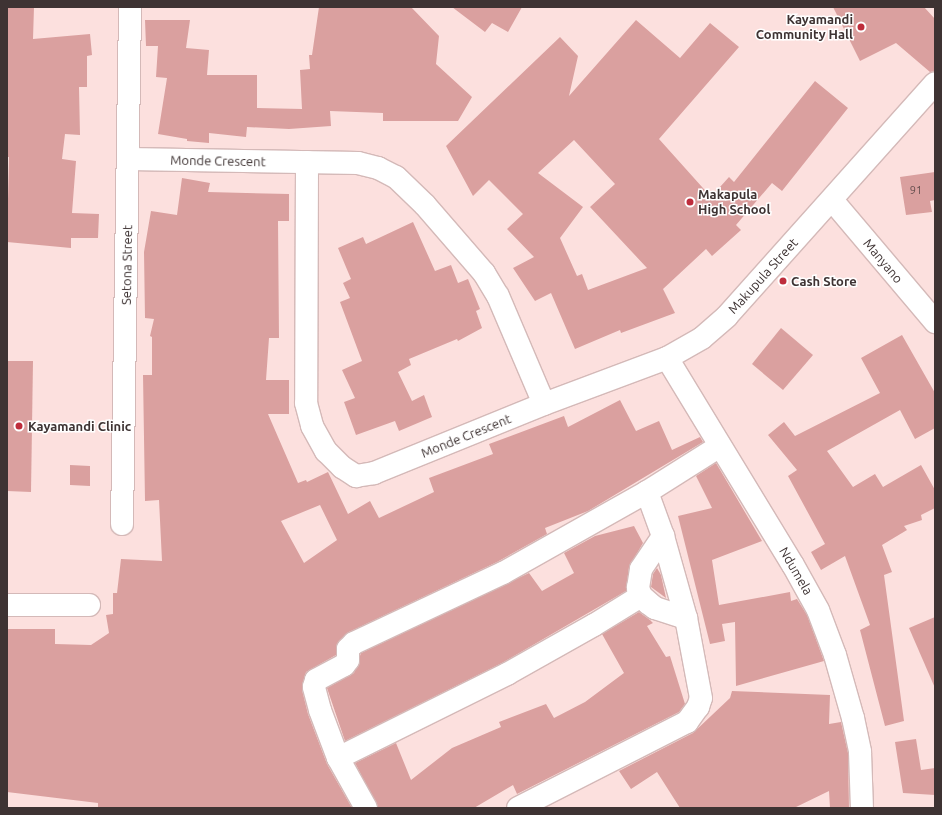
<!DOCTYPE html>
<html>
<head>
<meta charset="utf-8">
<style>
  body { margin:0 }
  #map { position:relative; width:942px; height:815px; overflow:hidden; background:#fce0de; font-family:Ubuntu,sans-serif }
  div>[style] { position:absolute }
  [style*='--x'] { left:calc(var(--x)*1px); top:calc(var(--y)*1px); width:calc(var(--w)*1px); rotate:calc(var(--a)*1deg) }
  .building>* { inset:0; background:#daa09f }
  .roads { filter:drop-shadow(1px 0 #d4b9b8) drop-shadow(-1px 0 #d4b9b8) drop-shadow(0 1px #d4b9b8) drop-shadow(0 -1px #d4b9b8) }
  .minor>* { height:22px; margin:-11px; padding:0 11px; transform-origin:11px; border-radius:11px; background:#fff }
  .dots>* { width:11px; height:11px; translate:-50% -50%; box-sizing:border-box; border:2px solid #fff; border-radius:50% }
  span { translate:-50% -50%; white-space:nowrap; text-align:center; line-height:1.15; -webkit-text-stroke:3px #fff; paint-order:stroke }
  .number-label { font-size:11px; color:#654e4e }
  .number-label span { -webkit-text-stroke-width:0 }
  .poi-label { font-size:13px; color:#3e3333; font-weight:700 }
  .right { translate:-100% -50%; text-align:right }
  .left { translate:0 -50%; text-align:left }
  .street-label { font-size:13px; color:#3e3333 }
  .frame { position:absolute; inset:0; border:8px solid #3e3333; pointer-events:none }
</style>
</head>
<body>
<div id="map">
  <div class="building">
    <i style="clip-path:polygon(8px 7px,34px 7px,33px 39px,90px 34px,92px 55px,87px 56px,87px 87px,79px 87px,80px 135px,65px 134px,62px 159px,76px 161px,72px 213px,99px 214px,98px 238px,71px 238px,71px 248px,7px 242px,9px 157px,7px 157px)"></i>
    <i style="clip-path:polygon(319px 7px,411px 7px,439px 36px,436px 64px,472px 97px,458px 121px,383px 121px,383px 113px,330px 111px,331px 126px,289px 129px,247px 127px,246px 137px,209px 133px,209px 143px,187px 141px,187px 139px,158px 134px,167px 78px,156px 77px,158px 46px,146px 46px,145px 20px,190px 20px,186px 48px,209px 50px,207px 75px,257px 75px,257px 108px,302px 109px,300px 70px,310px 69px,309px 55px,312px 55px)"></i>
    <i style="clip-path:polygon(452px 7px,522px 7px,508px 32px,492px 23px,485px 32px)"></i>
    <i style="clip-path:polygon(833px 7px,924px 7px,935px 19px,935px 71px,930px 72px,896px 43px,860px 61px)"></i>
    <i style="clip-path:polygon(evenodd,636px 20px,680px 58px,710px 23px,739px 47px,659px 139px,711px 197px,729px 177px,734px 182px,815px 81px,848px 108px,782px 191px,772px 183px,736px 225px,741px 230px,712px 256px,706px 249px,663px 289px,675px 313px,621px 333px,620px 330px,575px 349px,551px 293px,535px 301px,513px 268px,534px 257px,507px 229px,523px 214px,489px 180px,473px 196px,446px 146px,560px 37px,578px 56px,569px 96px,636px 20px,574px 140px,615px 184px,590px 207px,647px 268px,588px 290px,582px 274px,577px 276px,560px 238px,583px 207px,538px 173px,574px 140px)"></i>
    <i style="clip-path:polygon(935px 172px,935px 200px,930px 201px,932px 212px,906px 215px,900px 177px)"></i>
    <i style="clip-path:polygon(evenodd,182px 178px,210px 183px,208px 192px,289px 194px,289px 221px,278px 221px,279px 338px,269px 338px,266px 380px,289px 380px,289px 414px,268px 414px,298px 483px,306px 480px,307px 482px,328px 472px,348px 514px,370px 501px,379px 518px,434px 492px,429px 478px,493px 454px,489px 444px,564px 416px,568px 427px,620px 400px,636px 431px,659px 421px,672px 450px,700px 437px,703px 442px,588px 511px,545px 528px,547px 534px,497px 562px,349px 632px,339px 641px,336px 655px,306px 672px,302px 690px,308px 714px,327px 764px,352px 808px,98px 808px,98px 803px,7px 792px,7px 629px,55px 629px,55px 644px,91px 645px,109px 633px,106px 615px,113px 614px,113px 593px,117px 593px,121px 559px,162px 561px,159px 500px,145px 501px,143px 375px,152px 375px,152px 337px,150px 336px,154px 319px,145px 318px,144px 252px,151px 211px,177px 215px,182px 178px,320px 505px,337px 540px,304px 563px,281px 521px,320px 505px)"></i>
    <i style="clip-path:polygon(413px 222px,435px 271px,451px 265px,458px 283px,468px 279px,480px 309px,476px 311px,482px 328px,458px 341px,457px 339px,409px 359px,411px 365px,398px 372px,412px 401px,424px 395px,432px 417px,399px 431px,395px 421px,356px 435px,344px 402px,355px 398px,342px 370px,362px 361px,340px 302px,350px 298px,343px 283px,351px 279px,338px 248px,363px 237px,366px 244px)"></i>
    <i style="clip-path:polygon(781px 328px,813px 355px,783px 390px,752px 364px)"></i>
    <i style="clip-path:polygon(902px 335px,935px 393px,935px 428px,915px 439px,900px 410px,827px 451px,853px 487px,875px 474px,883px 487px,921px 465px,935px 490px,935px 508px,921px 515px,922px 520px,904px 526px,907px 530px,882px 545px,892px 572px,884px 575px,904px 721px,885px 726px,860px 630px,870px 625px,845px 556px,821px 570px,811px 552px,825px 544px,788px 476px,797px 470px,768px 435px,784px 422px,795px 436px,880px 393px,861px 358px)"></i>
    <i style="clip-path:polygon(7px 361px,33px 361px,31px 492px,7px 491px)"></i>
    <i style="clip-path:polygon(716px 463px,762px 541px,712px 560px,719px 605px,790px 592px,791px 601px,797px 599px,807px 615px,824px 661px,736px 686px,735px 622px,722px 624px,725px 641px,710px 644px,678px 516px,712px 508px,696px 476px)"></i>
    <i style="clip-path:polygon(70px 465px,90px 466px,90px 486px,70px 485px)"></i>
    <i style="clip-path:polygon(634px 526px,643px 543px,629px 567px,626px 591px,502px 663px,345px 741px,327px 688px,354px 673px,361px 653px,529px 573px,542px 591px,574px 573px,564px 553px,595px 536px)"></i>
    <i style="clip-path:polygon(657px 568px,661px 575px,666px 598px,651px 587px,653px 574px)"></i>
    <i style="clip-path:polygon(639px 612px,650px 620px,653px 623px,647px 626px,666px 657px,670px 656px,685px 704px,679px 712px,517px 794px,513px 785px,474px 808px,378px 808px,355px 763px,396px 743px,411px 780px,452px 748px,501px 727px,499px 722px,546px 704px,554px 718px,585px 702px,624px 673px,602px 634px)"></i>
    <i style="clip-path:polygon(935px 617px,935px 688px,909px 628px)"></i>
    <i style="clip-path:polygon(732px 691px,830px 695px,829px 724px,841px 722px,848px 753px,849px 808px,830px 808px,829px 791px,794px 808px,680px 808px,657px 772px,631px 789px,619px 771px,693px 733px,730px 698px)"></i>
    <i style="clip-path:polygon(916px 739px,921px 770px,935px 768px,935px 795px,903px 793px,895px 742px)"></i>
  </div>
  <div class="roads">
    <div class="minor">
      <i style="--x:129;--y:159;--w:229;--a:1"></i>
      <i style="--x:358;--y:163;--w:21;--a:14"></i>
      <i style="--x:378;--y:168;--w:20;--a:27"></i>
      <i style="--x:396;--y:177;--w:40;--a:44"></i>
      <i style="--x:425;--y:205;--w:90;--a:49.1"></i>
      <i style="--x:484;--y:273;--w:27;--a:59"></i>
      <i style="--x:498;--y:296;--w:117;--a:66.9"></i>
      <i style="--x:307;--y:162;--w:241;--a:90.2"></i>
      <i style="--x:306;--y:403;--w:24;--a:75"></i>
      <i style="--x:312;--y:426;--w:29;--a:61"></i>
      <i style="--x:326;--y:451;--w:23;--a:45"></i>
      <i style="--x:342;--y:467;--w:17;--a:33"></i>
      <i style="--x:356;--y:476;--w:18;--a:-9"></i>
      <i style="--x:374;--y:473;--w:183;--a:-22.1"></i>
      <i style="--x:544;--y:404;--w:131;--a:-20.5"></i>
      <i style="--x:667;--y:358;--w:40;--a:-29.7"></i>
      <i style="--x:702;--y:338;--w:33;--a:-41"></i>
      <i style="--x:727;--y:316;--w:312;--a:-48.2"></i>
      <i style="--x:832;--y:200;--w:160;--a:49.8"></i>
      <i style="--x:667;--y:358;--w:242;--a:58.7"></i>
      <i style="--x:793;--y:565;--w:51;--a:60.9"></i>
      <i style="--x:818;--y:610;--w:48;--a:69.3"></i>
      <i style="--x:835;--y:655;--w:66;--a:74.1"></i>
      <i style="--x:853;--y:718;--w:35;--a:78"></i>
      <i style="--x:860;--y:752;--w:56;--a:88"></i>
      <i style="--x:122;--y:524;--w:517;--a:-89.11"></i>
      <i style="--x:7;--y:605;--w:82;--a:0"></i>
      <i style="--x:655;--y:608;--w:18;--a:-139"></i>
      <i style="--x:641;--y:596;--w:10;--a:45"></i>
      <i style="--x:648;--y:603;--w:9;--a:36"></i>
      <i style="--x:655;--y:608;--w:33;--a:18"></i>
      <i style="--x:338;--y:758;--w:189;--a:-26.4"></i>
      <i style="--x:507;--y:674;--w:100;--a:-29.4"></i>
      <i style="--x:594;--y:625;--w:55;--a:-31.7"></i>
      <i style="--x:641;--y:596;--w:9;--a:-111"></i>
      <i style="--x:638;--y:588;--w:19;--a:-81"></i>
      <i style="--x:641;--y:569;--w:40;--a:-56"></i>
      <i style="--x:366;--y:808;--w:57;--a:-119.2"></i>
      <i style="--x:338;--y:758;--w:51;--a:-110.6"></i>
      <i style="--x:320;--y:710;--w:24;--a:-105"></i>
      <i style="--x:314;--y:687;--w:7;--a:-74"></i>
      <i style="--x:316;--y:680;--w:32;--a:-28"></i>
      <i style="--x:344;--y:665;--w:6;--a:-51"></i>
      <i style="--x:348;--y:660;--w:11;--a:-90"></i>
      <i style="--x:348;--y:649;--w:8;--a:-45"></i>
      <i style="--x:354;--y:643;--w:165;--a:-25.2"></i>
      <i style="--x:503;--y:573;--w:165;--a:-29.4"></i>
      <i style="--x:647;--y:492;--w:86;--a:-32.2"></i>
      <i style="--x:518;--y:808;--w:190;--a:-27"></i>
      <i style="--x:687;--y:722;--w:19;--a:-54"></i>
      <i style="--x:698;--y:707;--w:9;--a:-72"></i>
      <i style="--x:701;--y:698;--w:81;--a:-100.6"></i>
      <i style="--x:686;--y:618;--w:85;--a:-105.7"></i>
      <i style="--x:663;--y:536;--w:47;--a:-110"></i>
    </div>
  </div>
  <div class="dots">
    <i style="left:861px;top:27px;background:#be2d3c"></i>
    <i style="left:690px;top:202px;background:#be2d3c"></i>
    <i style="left:783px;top:281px;background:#be2d3c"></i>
    <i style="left:19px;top:426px;background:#be2d3c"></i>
  </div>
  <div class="number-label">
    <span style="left:916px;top:190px">91</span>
  </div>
  <div class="poi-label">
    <span class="right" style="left:853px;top:27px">Kayamandi<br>Community Hall</span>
    <span class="left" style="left:698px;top:202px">Makapula<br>High School</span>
    <span class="left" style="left:791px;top:281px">Cash Store</span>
    <span class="left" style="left:28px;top:426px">Kayamandi Clinic</span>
  </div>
  <div class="street-label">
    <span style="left:218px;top:161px;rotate:1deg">Monde Crescent</span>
    <span style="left:883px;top:261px;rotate:50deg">Manyano</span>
    <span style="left:127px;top:265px;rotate:-89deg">Setona Street</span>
    <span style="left:763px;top:276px;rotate:-48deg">Makupula Street</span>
    <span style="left:466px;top:436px;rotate:-22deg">Monde Crescent</span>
    <span style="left:796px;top:571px;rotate:60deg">Ndumela</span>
  </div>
  <div class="frame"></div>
</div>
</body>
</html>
